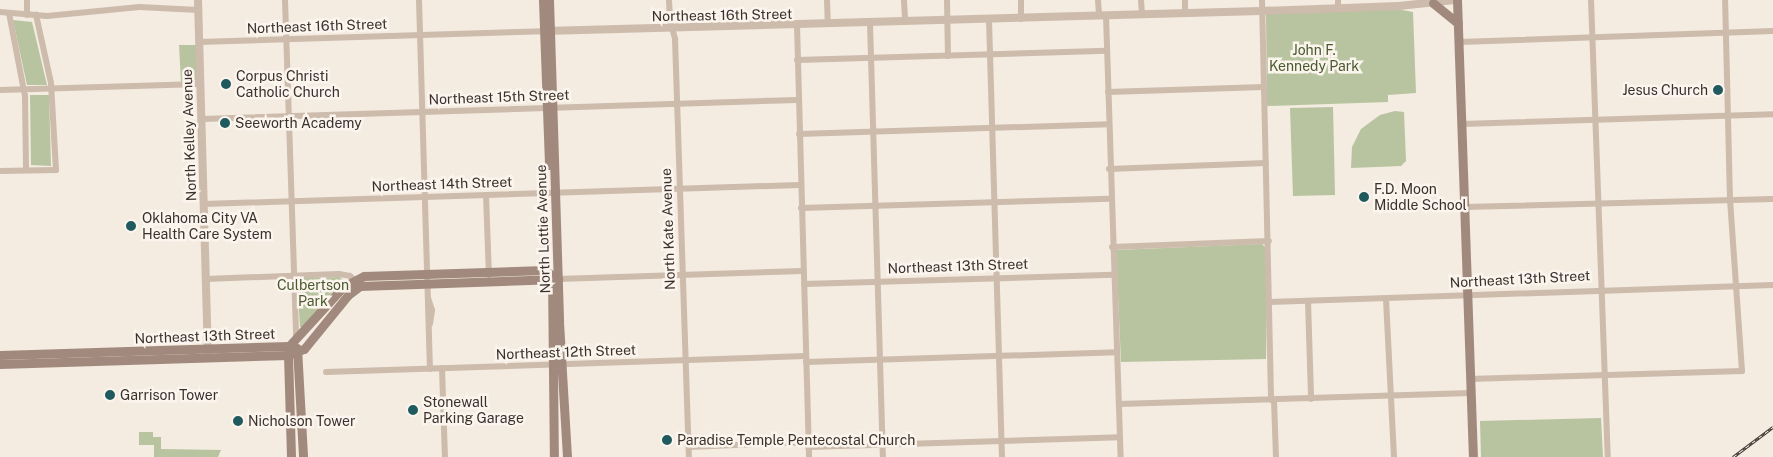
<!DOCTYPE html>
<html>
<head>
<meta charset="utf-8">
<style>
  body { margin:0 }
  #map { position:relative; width:1773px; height:457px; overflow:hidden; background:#f4ebe1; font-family:"Public Sans",sans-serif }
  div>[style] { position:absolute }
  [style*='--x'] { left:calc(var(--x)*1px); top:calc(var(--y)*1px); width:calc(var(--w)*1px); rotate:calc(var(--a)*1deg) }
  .green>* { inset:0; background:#b8c4a0 }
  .minor>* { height:6px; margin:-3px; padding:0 3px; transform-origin:3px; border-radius:3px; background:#cdbbac }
  .tertiary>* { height:8px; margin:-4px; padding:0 4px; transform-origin:4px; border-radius:4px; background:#cdbbac }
  .secondary>* { height:9px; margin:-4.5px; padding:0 4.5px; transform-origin:4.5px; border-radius:4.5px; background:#a18a7d }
  .rail>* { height:3px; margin-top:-1.5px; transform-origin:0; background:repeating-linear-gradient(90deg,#fbf5ee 0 4px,#3b302b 0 8px); box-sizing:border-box; border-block:1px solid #3b302b }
  .dots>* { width:14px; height:14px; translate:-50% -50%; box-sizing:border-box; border:2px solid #fbf5ee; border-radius:50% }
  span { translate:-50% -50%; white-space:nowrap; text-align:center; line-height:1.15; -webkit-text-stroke:5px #fbf5ee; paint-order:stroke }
  .street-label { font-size:14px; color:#3b302b }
  .park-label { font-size:14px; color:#4a5a2e }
  .poi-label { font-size:14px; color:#3b302b }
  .left { translate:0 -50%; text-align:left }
  .right { translate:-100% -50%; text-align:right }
</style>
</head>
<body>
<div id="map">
  <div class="green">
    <i style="clip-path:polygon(1397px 9px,1413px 12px,1416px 93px,1388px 95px,1388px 102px,1267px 106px,1266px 14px)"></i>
    <i style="clip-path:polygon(13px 20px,32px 22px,47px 85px,27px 85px)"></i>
    <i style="clip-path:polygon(179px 45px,196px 45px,197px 80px,194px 82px,181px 82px)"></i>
    <i style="clip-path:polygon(30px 95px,49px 95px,51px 166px,31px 165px)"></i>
    <i style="clip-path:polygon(1333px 107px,1335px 195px,1293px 196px,1290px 108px)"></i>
    <i style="clip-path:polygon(1395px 111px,1404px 112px,1406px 161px,1401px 166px,1351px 168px,1352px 147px,1361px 129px,1380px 115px)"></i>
    <i style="clip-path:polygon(1262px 244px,1265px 247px,1267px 281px,1266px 359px,1121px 362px,1116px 250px)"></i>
    <i style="clip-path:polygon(340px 277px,343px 280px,303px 327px,300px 327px,297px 278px)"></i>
    <i style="clip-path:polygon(1601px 418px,1603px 457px,1481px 457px,1480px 421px)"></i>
    <i style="clip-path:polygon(139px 432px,153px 432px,153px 437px,161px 437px,161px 449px,221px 450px,218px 457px,154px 457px,154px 445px,139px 445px)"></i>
  </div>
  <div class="minor">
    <i style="--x:285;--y:0;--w:339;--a:88.1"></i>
    <i style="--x:419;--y:0;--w:369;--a:88.3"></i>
    <i style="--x:669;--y:0;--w:21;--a:87"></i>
    <i style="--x:670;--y:21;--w:19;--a:74"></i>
    <i style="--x:675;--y:39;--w:418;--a:88.1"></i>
    <i style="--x:827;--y:0;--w:24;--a:88"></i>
    <i style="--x:904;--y:0;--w:22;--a:87"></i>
    <i style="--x:947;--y:0;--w:56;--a:89"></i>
    <i style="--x:1021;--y:0;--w:19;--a:90"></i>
    <i style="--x:1098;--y:0;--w:16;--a:86"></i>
    <i style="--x:1141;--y:0;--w:15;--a:86"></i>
    <i style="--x:1185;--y:0;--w:13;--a:90"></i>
    <i style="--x:1262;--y:0;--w:400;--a:88.7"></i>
    <i style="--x:1338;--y:0;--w:8;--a:90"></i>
    <i style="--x:1591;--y:0;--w:457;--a:87.9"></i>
    <i style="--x:0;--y:12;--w:47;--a:4.9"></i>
    <i style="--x:47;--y:16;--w:93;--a:-5.5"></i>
    <i style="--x:140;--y:7;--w:58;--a:3"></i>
    <i style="--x:9;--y:13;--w:85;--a:79.1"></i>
    <i style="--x:25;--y:96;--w:74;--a:89.2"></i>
    <i style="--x:27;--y:15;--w:15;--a:-90"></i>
    <i style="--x:1106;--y:16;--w:441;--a:88.1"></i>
    <i style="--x:989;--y:20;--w:437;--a:88.3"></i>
    <i style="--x:870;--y:23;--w:434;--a:88.3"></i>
    <i style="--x:797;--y:25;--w:432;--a:88.4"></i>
    <i style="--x:199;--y:42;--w:345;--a:-1.8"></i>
    <i style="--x:1459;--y:42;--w:314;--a:-2"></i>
    <i style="--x:797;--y:60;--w:310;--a:-1.7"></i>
    <i style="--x:0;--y:90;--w:201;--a:-1.7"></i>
    <i style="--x:1108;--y:92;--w:156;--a:-1.8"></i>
    <i style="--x:202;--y:119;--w:596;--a:-1.83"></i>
    <i style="--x:1462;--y:124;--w:311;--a:-1.8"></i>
    <i style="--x:799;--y:134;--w:310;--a:-1.8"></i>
    <i style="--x:1109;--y:169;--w:157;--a:-2.2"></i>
    <i style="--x:0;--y:171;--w:56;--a:-1"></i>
    <i style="--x:56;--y:170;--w:87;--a:-93.3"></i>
    <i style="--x:51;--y:83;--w:70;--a:-102.4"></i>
    <i style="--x:486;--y:195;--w:80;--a:87.9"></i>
    <i style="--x:204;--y:204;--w:596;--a:-1.83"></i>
    <i style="--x:1464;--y:207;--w:309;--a:-1.5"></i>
    <i style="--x:801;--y:208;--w:309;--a:-1.7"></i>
    <i style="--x:1112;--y:247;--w:157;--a:-2.2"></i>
    <i style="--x:206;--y:279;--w:133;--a:-2.2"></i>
    <i style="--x:339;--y:274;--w:11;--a:10"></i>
    <i style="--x:350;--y:276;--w:9;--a:41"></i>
    <i style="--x:558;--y:279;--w:245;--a:-1.9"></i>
    <i style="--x:804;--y:284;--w:309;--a:-1.7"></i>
    <i style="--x:428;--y:298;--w:13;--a:72"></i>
    <i style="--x:432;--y:310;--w:14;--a:98"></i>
    <i style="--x:1386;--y:299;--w:158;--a:87.1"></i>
    <i style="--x:1308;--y:301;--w:98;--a:88.2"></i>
    <i style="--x:1269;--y:302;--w:504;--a:-1.93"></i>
    <i style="--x:806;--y:362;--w:311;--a:-1.8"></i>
    <i style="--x:442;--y:368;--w:89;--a:88.1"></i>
    <i style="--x:326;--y:372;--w:480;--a:-1.9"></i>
    <i style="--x:1470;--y:379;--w:272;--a:-1.7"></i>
    <i style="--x:1742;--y:371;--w:171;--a:-94"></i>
    <i style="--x:1730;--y:200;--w:200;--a:-91.4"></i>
    <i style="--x:1274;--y:400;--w:57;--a:88"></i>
    <i style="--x:1119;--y:404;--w:352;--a:-1.8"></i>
    <i style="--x:689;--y:447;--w:119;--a:-2.4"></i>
    <i style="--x:808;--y:447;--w:312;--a:-1.8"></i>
  </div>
  <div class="tertiary">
    <i style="--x:198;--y:0;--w:354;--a:88.4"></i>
    <i style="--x:545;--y:31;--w:716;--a:-1.6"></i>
    <i style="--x:1261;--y:11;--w:138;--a:-2.1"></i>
    <i style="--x:1399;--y:6;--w:56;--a:-6.1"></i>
  </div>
  <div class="secondary">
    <i style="--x:543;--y:0;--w:165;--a:87.9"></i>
    <i style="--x:549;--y:0;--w:322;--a:88.2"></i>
    <i style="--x:559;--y:322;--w:135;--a:86.6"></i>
    <i style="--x:1457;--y:0;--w:457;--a:88"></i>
    <i style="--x:1433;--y:3;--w:32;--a:39"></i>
    <i style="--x:552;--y:275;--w:182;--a:89.4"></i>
    <i style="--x:297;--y:348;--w:109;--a:86.8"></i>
    <i style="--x:291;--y:351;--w:5;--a:127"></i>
    <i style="--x:288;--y:355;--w:102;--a:88.3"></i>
    <i style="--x:0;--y:355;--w:289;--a:-1.8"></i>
    <i style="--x:289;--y:346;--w:80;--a:-47.5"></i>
    <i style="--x:343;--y:287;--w:24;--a:-28"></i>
    <i style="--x:364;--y:276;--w:180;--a:-1.9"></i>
    <i style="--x:544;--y:270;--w:17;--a:33"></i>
    <i style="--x:0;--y:364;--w:288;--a:-1.8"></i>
    <i style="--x:288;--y:355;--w:17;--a:-21"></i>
    <i style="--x:304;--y:349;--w:70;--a:-50.8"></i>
    <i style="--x:348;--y:295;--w:15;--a:-37"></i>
    <i style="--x:360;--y:286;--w:198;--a:-2"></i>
  </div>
  <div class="rail">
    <i style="--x:1733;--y:457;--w:50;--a:-36.9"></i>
  </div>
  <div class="dots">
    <i style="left:226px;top:84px;background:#1f5a5e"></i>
    <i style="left:1718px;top:90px;background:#1f5a5e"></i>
    <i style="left:225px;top:123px;background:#1f5a5e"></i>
    <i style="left:1364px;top:197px;background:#1f5a5e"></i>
    <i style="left:131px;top:226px;background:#1f5a5e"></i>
    <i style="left:110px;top:395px;background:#1f5a5e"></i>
    <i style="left:413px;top:410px;background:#1f5a5e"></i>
    <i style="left:238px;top:421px;background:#1f5a5e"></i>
    <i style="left:667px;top:440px;background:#1f5a5e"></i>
  </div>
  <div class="street-label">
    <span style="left:722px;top:15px;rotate:-1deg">Northeast 16th Street</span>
    <span style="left:317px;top:26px;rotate:-2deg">Northeast 16th Street</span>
    <span style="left:499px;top:97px;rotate:-2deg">Northeast 15th Street</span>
    <span style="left:189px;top:135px;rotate:-92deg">North Kelley Avenue</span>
    <span style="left:442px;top:184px;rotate:-2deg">Northeast 14th Street</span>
    <span style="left:543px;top:229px;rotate:-92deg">North Lottie Avenue</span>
    <span style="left:668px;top:229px;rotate:-92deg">North Kate Avenue</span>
    <span style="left:958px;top:266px;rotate:-2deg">Northeast 13th Street</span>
    <span style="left:1520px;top:279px;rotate:-3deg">Northeast 13th Street</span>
    <span style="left:205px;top:336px;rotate:-2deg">Northeast 13th Street</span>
    <span style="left:566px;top:352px;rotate:-2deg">Northeast 12th Street</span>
  </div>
  <div class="park-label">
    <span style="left:1314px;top:58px">John F.<br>Kennedy Park</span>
    <span style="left:313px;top:293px">Culbertson<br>Park</span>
  </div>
  <div class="poi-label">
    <span class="left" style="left:236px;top:84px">Corpus Christi<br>Catholic Church</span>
    <span class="right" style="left:1708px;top:90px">Jesus Church</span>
    <span class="left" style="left:235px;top:123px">Seeworth Academy</span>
    <span class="left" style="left:1374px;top:197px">F.D. Moon<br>Middle School</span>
    <span class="left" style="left:142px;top:226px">Oklahoma City VA<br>Health Care System</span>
    <span class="left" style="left:120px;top:395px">Garrison Tower</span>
    <span class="left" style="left:423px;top:410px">Stonewall<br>Parking Garage</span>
    <span class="left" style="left:248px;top:421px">Nicholson Tower</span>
    <span class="left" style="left:677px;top:440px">Paradise Temple Pentecostal Church</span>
  </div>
</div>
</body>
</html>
